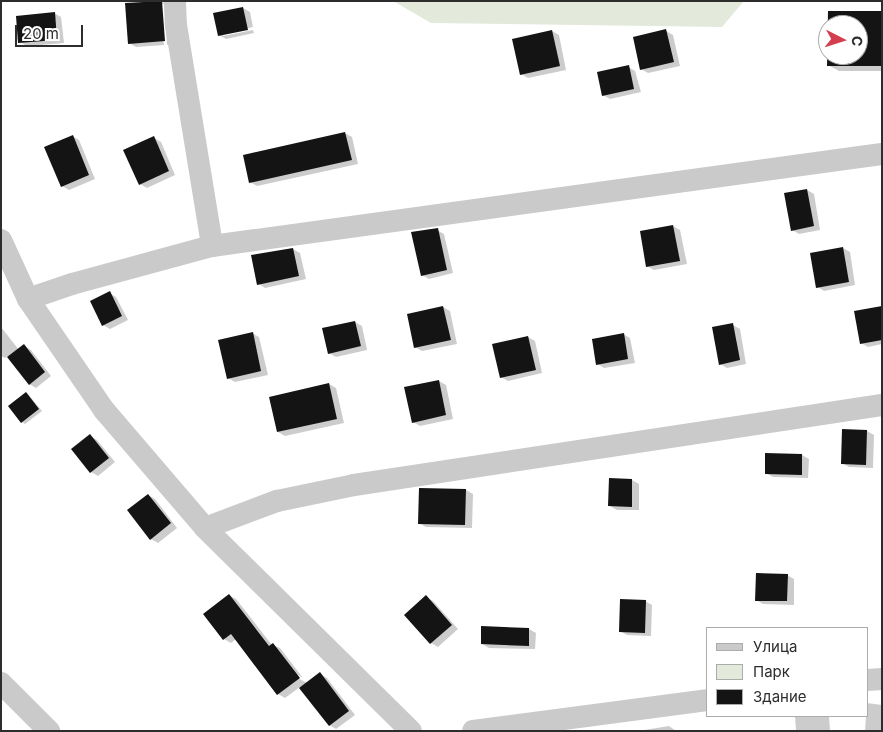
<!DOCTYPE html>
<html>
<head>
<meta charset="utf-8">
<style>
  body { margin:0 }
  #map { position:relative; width:883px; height:732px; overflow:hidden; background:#fff; font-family:Inter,sans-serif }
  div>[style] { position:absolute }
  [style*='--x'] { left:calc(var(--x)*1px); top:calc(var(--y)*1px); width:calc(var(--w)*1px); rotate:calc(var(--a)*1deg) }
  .green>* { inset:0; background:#e3e9db }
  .shadow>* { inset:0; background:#0003 }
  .building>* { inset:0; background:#141414 }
  .street>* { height:22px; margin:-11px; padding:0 11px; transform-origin:11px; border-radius:11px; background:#cacaca }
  span { translate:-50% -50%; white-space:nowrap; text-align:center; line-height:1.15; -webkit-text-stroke:5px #fff; paint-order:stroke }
  .frame { position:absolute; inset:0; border:2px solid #2d2d2d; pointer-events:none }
  .legend { position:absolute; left:706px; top:627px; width:162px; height:90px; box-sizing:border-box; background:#fff; border:1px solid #ababab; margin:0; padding:6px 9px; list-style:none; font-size:15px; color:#2d2d2d }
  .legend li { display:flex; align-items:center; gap:10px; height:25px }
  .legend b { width:25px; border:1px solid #ababab }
  .north { position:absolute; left:818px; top:15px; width:50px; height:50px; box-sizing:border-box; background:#fff; border:1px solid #ababab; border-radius:50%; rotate:95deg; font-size:14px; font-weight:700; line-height:20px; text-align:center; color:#2d2d2d }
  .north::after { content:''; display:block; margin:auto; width:18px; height:22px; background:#d43f50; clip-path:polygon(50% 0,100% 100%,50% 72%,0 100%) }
  .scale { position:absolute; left:15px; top:25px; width:68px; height:22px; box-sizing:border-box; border:2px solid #2d2d2d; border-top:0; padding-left:6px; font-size:15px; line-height:18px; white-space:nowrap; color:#2d2d2d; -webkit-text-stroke:4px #fff; paint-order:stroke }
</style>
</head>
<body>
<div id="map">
  <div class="green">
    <i style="clip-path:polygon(393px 1px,744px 1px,722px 27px,431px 23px)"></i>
  </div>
  <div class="shadow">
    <i style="clip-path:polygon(162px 2px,169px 5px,172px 45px,167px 45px,164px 4px,161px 4px,164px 45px,136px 47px,129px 43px)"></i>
    <i style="clip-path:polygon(243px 8px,250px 12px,253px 27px,223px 34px,223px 36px,253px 30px,254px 33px,226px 39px,219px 35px)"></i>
    <i style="clip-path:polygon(882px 12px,882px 71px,839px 71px,828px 65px,828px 55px,858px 55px,858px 25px,829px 25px)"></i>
    <i style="clip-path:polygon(54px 13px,61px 17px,64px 43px,27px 46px,20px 42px)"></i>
    <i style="clip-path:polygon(552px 31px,559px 35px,566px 70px,528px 78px,521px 74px)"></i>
    <i style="clip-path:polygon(666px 31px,673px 35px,680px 66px,648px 73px,641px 69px)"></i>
    <i style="clip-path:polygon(628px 67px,635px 71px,641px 92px,610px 99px,603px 95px)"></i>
    <i style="clip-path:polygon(345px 133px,352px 137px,358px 164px,257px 186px,250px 182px)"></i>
    <i style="clip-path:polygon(72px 136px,79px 140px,95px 179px,69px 190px,62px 186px)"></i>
    <i style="clip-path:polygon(154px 138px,161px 142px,175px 175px,147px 188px,140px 184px)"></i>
    <i style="clip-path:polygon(807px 190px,814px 194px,820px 230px,799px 234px,792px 230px)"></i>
    <i style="clip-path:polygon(673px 226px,680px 230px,687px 264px,654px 270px,647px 266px)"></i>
    <i style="clip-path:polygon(437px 230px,444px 234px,453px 273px,429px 279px,422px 275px)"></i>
    <i style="clip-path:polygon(843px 248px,850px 252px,855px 285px,824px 291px,818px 287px)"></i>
    <i style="clip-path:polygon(293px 249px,300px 253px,306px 279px,265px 288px,259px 284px)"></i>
    <i style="clip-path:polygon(109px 293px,116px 297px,128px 320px,110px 329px,103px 325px)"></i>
    <i style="clip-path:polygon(443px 307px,450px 311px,457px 344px,422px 351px,415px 347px)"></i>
    <i style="clip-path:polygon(882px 308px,882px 344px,868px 347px,861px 343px)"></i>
    <i style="clip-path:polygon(355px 322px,362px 326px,367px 350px,336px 357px,329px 353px)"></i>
    <i style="clip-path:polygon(733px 325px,740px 329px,746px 364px,727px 368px,720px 364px)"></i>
    <i style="clip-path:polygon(1px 327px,19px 350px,24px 346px,31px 350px,51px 376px,36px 388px,29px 384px,8px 356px,5px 358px,1px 356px)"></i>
    <i style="clip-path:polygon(252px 333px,259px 337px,268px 375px,235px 382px,228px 378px)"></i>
    <i style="clip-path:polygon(623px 334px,630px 338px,635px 363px,604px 368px,598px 364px)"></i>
    <i style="clip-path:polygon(528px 337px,535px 341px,542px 373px,508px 381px,501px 377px)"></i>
    <i style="clip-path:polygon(439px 381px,446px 385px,453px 419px,420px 426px,413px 422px)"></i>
    <i style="clip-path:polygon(329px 384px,336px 388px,344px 423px,285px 436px,278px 432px)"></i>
    <i style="clip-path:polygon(27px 393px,42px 411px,25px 424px,22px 422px)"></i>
    <i style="clip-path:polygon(867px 431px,874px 435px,873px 468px,849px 467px,842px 463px)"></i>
    <i style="clip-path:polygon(90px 436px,97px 440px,115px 462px,98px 476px,91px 472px)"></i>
    <i style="clip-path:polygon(802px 455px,809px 459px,808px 478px,773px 477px,766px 473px)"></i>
    <i style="clip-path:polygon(610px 480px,632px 480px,639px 484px,639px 510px,617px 510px,610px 506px)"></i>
    <i style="clip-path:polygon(466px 490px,473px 494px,472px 528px,426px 527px,419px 523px)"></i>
    <i style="clip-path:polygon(148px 495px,155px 499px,177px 528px,158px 543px,151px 539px)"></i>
    <i style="clip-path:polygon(787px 575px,794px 579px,794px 605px,763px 604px,756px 600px)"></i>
    <i style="clip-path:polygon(229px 595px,236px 599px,272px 645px,280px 648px,303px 678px,295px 673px,294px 676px,307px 683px,320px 674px,327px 678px,355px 715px,336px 729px,329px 725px,300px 687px,285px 698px,278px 694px,236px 639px,231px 643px,224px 639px)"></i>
    <i style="clip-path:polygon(426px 597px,433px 601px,458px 629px,438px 647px,431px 643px)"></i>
    <i style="clip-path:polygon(645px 601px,652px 605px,651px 636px,627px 635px,620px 631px)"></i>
    <i style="clip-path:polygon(529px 629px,536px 633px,535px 649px,489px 648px,482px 644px)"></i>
    <i style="clip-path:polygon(867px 703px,882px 705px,882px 731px,865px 731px)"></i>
    <i style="clip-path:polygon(795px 716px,829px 716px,830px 731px,796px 731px)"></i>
    <i style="clip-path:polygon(669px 726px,676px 731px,644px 731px,644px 730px)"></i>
  </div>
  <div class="building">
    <i style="clip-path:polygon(162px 1px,165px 41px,128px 44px,125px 3px)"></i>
    <i style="clip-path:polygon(243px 7px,248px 30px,218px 36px,213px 13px)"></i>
    <i style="clip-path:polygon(evenodd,828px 11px,882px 11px,882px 66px,827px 66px,828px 11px,828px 25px,858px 25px,858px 55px,828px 55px,828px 25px)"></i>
    <i style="clip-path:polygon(55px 12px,57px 40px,18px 43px,16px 16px)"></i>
    <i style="clip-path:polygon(666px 29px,674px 62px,640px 70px,633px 37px)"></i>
    <i style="clip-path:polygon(552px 30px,560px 66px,520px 75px,512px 39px)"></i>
    <i style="clip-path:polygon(629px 65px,634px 89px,602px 96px,597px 72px)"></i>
    <i style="clip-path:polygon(345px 132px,352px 160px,249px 183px,243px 155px)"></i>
    <i style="clip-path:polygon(73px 135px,89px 175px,61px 187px,44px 147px)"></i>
    <i style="clip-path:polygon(154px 136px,169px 171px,139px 185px,123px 150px)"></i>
    <i style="clip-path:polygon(807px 189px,814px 226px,791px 231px,784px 193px)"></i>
    <i style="clip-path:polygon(673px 225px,680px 261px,646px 267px,640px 231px)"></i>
    <i style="clip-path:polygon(438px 228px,447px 270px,421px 276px,411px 232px)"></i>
    <i style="clip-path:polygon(843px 247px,849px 282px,816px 288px,810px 253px)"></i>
    <i style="clip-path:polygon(293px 248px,299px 276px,257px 285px,251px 255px)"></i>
    <i style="clip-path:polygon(110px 291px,122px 316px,102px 326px,90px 301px)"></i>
    <i style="clip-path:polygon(443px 306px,451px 340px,414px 348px,407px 314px)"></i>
    <i style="clip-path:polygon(882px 306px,882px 340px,860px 344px,854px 311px)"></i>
    <i style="clip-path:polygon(355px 321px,361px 346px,328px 354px,322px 328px)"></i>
    <i style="clip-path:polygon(733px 323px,740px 360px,719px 365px,712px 327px)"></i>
    <i style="clip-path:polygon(253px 332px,261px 371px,227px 379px,218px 340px)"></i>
    <i style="clip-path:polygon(624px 333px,628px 359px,596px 365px,592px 339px)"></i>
    <i style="clip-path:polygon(528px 336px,536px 370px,500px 378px,492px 344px)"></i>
    <i style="clip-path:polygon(24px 344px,45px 372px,29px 385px,7px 357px)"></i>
    <i style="clip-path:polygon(439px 380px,446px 415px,412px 423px,404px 387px)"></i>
    <i style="clip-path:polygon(329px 383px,337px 419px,277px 432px,269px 397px)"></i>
    <i style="clip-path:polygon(26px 392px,39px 409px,21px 423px,8px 406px)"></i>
    <i style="clip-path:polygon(842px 429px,867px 430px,866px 465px,841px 464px)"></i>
    <i style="clip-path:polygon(90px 434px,109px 458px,90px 473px,71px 449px)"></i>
    <i style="clip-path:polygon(765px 453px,802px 454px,802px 475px,765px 474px)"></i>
    <i style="clip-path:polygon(609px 478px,632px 479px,632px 507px,608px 506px)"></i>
    <i style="clip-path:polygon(419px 488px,466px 489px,465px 525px,418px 524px)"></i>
    <i style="clip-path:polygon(148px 494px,171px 523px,150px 540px,127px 510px)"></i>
    <i style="clip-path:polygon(756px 573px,788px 574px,787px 601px,755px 601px)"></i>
    <i style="clip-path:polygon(229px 594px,269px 646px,273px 643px,300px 678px,277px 695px,231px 634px,223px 640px,203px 614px)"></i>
    <i style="clip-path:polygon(426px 595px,452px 625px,430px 644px,404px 615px)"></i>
    <i style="clip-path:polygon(620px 599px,646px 600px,645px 633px,619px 632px)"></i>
    <i style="clip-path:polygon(481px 626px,529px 628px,529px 646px,481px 644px)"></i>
    <i style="clip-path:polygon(320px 672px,349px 711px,329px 726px,299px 688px)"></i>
  </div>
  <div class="street">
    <i style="--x:175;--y:1;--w:24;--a:88"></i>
    <i style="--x:176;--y:25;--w:224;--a:80.7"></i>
    <i style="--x:1;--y:240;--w:65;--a:65.4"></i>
    <i style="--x:28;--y:299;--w:135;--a:55.6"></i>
    <i style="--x:104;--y:410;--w:155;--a:49.4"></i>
    <i style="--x:205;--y:528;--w:289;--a:44.6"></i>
    <i style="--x:28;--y:299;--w:46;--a:-18.8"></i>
    <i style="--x:72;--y:284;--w:145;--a:-15.2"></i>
    <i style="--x:212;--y:246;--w:676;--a:-7.82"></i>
    <i style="--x:205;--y:528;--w:77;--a:-20.6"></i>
    <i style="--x:277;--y:501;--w:79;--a:-11.7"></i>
    <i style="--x:354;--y:485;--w:534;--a:-8.62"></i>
    <i style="--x:867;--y:680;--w:15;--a:-4"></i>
    <i style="--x:1;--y:683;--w:68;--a:45"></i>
    <i style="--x:473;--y:731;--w:236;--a:-7.5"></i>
  </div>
  <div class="frame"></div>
  <ul class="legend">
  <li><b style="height:6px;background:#cacaca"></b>Улица</li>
  <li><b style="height:14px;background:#e3e9db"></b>Парк</li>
  <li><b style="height:14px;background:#141414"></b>Здание</li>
  </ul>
  <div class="north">С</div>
  <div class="scale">20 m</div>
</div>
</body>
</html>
